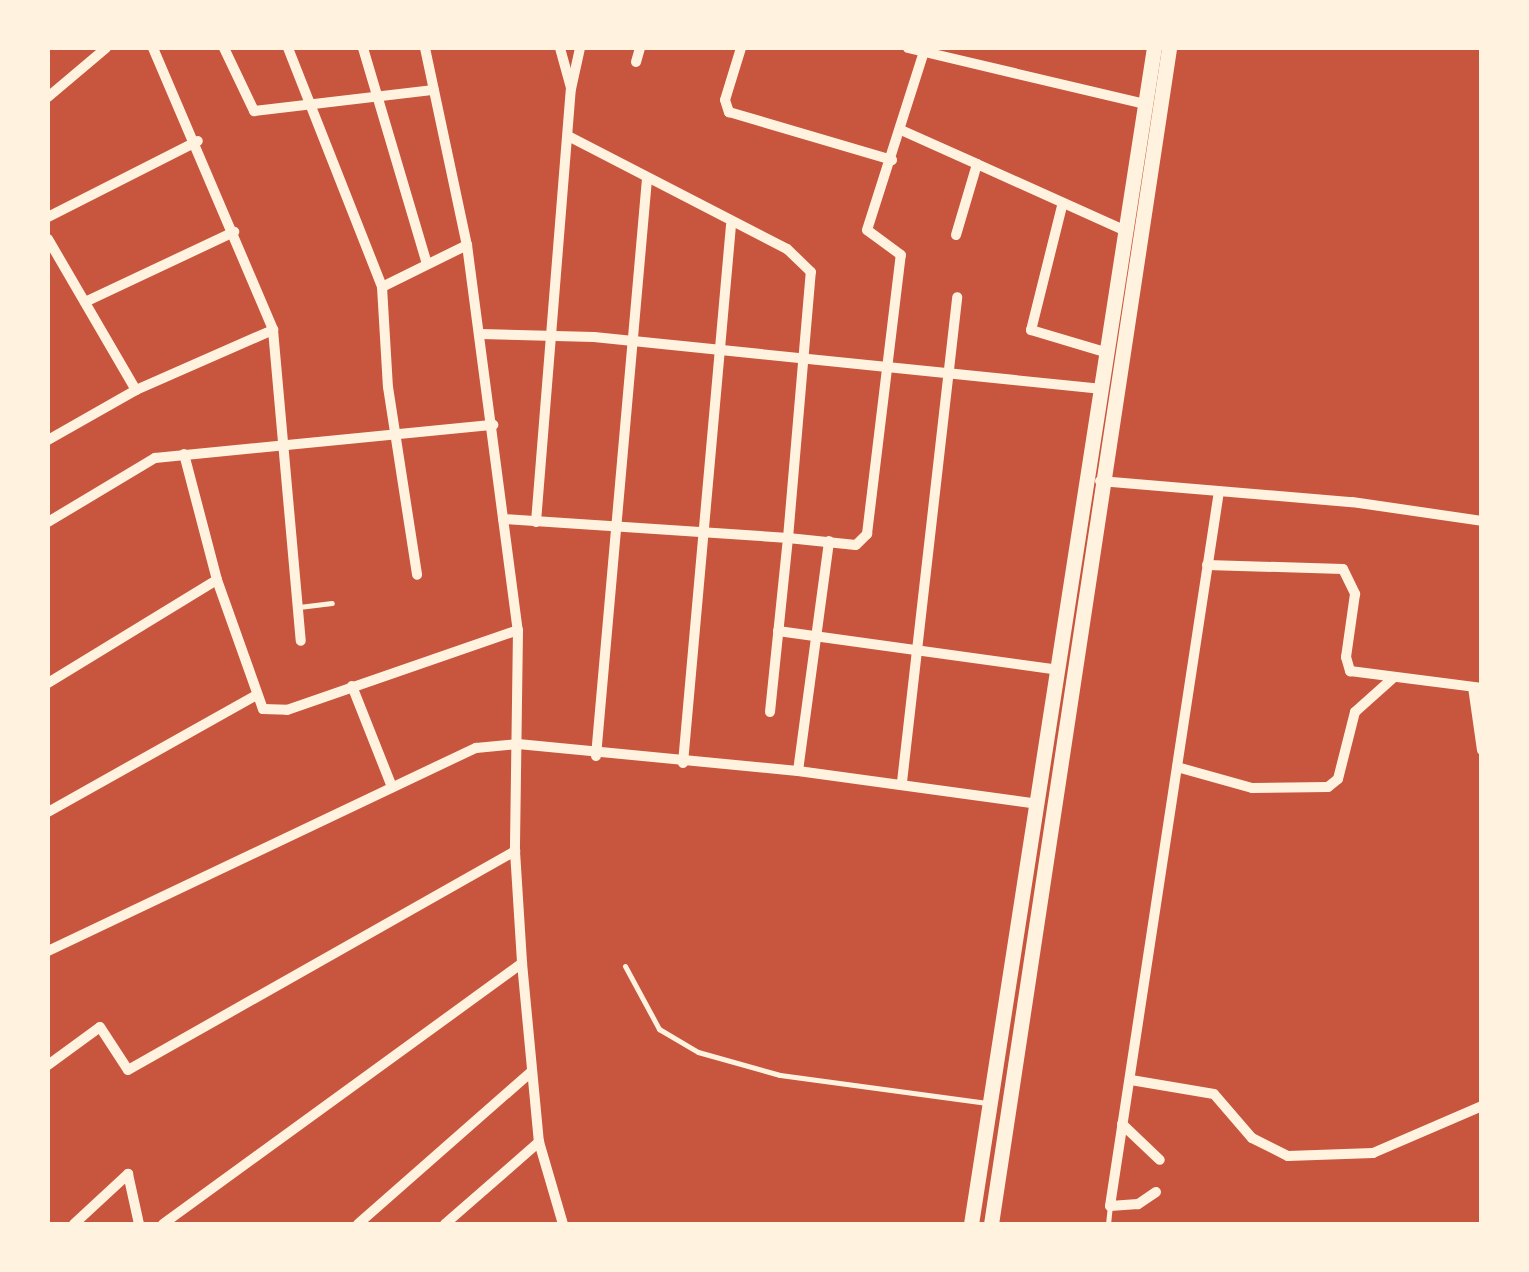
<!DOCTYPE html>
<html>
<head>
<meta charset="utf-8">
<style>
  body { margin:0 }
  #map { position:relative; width:1529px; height:1272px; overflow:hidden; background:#c8553d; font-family:Figtree,sans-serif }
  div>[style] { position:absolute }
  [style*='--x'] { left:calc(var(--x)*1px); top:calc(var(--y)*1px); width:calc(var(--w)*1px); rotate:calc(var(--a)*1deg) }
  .service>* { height:5px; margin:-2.5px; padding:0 2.5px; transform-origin:2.5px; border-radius:2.5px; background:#fff3e0 }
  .minor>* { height:10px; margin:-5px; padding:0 5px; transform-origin:5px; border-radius:5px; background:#fff3e0 }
  .trunk>* { height:15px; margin:-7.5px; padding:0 7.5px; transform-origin:7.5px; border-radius:7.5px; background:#fff3e0 }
  span { translate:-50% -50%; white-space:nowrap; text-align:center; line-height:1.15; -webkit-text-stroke:10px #fff3e0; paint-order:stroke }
  .frame { position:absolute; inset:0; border:50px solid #fff3e0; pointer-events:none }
</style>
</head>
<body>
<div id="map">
  <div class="service">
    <i style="--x:299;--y:607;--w:33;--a:-7"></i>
    <i style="--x:625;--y:966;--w:72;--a:61.6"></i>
    <i style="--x:659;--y:1029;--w:45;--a:30.5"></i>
    <i style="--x:698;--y:1052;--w:85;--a:15.7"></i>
    <i style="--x:780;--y:1075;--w:209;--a:7.7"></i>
    <i style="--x:1108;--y:1224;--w:18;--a:-84"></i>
  </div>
  <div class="minor">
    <i style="--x:153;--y:48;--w:306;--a:66.9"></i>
    <i style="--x:273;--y:330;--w:312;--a:84.9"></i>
    <i style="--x:224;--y:48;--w:70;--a:64.5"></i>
    <i style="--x:254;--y:111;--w:181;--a:-6.7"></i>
    <i style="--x:288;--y:48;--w:257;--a:68.5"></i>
    <i style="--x:382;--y:287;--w:100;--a:86.6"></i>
    <i style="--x:388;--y:387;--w:190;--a:81.2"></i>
    <i style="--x:363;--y:48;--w:225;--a:73.5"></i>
    <i style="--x:425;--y:48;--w:201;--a:78"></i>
    <i style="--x:467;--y:245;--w:388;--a:82.5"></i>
    <i style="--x:518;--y:630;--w:221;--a:90.8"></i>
    <i style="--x:515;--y:851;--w:112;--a:86.4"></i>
    <i style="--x:522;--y:963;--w:180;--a:84.6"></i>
    <i style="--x:539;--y:1142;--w:85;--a:73.7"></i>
    <i style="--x:560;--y:48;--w:41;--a:74.6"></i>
    <i style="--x:741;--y:48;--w:54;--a:107.1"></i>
    <i style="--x:725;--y:100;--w:13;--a:72"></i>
    <i style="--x:729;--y:112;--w:170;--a:16.4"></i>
    <i style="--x:908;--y:48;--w:243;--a:13.3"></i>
    <i style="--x:636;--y:62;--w:15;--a:-74"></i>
    <i style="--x:48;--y:97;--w:76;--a:-40.2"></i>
    <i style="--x:901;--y:130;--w:83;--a:24.1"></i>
    <i style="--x:1062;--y:206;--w:128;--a:104"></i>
    <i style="--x:1031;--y:330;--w:80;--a:16.6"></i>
    <i style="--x:48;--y:217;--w:168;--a:-26.9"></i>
    <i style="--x:956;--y:235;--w:74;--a:-73.5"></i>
    <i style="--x:977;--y:164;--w:163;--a:24.2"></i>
    <i style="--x:48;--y:239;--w:175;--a:59.8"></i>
    <i style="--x:382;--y:287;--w:95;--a:-26.3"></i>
    <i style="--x:85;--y:302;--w:165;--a:-25.2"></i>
    <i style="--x:481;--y:334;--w:113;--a:1.5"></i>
    <i style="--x:594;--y:337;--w:511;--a:5.84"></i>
    <i style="--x:48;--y:440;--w:101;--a:-29.6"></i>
    <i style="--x:136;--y:390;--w:150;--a:-23.7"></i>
    <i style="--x:184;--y:454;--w:130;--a:75.3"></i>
    <i style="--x:217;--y:580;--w:137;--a:70.4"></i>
    <i style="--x:263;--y:709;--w:24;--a:2"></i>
    <i style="--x:287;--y:710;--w:244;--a:-19.1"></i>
    <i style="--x:1100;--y:481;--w:253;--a:4.8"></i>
    <i style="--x:1352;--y:502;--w:131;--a:8.3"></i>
    <i style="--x:503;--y:519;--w:286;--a:3.8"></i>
    <i style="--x:788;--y:538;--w:267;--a:-85.1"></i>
    <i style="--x:811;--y:272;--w:33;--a:-136"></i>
    <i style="--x:787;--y:249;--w:246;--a:-152.7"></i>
    <i style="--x:48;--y:522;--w:125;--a:-30.9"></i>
    <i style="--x:155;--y:458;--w:340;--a:-5.6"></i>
    <i style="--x:536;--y:522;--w:434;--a:-85.4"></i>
    <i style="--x:571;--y:89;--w:42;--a:-77.6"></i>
    <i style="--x:1207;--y:565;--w:136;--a:1.7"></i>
    <i style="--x:1343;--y:569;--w:28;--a:64"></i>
    <i style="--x:1355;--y:594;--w:64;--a:98.1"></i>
    <i style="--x:1346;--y:657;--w:15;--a:74"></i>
    <i style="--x:1350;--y:671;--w:133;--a:7.3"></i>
    <i style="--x:778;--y:631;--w:284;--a:7.9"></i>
    <i style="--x:48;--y:683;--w:198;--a:-31.4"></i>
    <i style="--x:352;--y:686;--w:109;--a:68.4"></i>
    <i style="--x:1473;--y:687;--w:64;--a:81.9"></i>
    <i style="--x:770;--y:712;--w:175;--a:-84.1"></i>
    <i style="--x:788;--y:538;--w:68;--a:5.9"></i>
    <i style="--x:856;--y:545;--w:16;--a:-45"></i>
    <i style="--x:867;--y:534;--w:281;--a:-83.1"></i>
    <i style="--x:901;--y:255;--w:42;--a:-143.7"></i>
    <i style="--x:867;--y:230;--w:188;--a:-72.3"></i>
    <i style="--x:596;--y:756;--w:579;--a:-84.95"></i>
    <i style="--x:683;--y:763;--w:540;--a:-84.9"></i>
    <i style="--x:1177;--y:767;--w:78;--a:15.6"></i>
    <i style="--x:1252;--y:788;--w:76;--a:-0.8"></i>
    <i style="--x:1328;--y:787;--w:13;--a:-39"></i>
    <i style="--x:1338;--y:779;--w:69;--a:-75.8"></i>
    <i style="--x:1355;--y:712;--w:51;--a:-41.8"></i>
    <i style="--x:798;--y:771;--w:232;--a:-82.3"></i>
    <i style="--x:902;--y:782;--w:488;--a:-83.5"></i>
    <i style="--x:48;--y:812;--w:237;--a:-29.3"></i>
    <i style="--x:48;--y:951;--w:474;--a:-25.4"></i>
    <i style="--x:476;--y:748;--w:42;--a:-5.4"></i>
    <i style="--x:518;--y:744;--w:281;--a:5.5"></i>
    <i style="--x:798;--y:771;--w:243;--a:7.8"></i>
    <i style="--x:48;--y:1065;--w:64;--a:-36.2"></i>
    <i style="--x:100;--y:1027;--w:51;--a:56.9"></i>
    <i style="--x:128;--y:1070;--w:445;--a:-29.5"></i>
    <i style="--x:1131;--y:1080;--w:84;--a:9.6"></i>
    <i style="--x:1214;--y:1094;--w:58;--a:49.2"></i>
    <i style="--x:1252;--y:1138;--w:40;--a:26.6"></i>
    <i style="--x:1288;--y:1156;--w:85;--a:-2"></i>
    <i style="--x:1373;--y:1153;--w:119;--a:-23.3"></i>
    <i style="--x:1122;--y:1124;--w:52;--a:43.5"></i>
    <i style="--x:1156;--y:1192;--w:22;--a:146"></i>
    <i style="--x:1138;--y:1204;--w:28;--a:176"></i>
    <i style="--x:1110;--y:1206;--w:723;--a:-81.33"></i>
    <i style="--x:74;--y:1224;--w:74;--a:-42.8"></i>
    <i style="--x:128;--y:1174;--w:51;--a:77.6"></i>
    <i style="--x:163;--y:1224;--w:444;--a:-36"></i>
    <i style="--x:358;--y:1224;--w:230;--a:-41.3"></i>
    <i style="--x:445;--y:1224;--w:125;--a:-41.1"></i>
  </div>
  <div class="trunk">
    <i style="--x:971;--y:1224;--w:1190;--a:-81.16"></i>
    <i style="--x:991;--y:1224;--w:1189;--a:-81.39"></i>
  </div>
  <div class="frame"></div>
</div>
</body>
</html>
